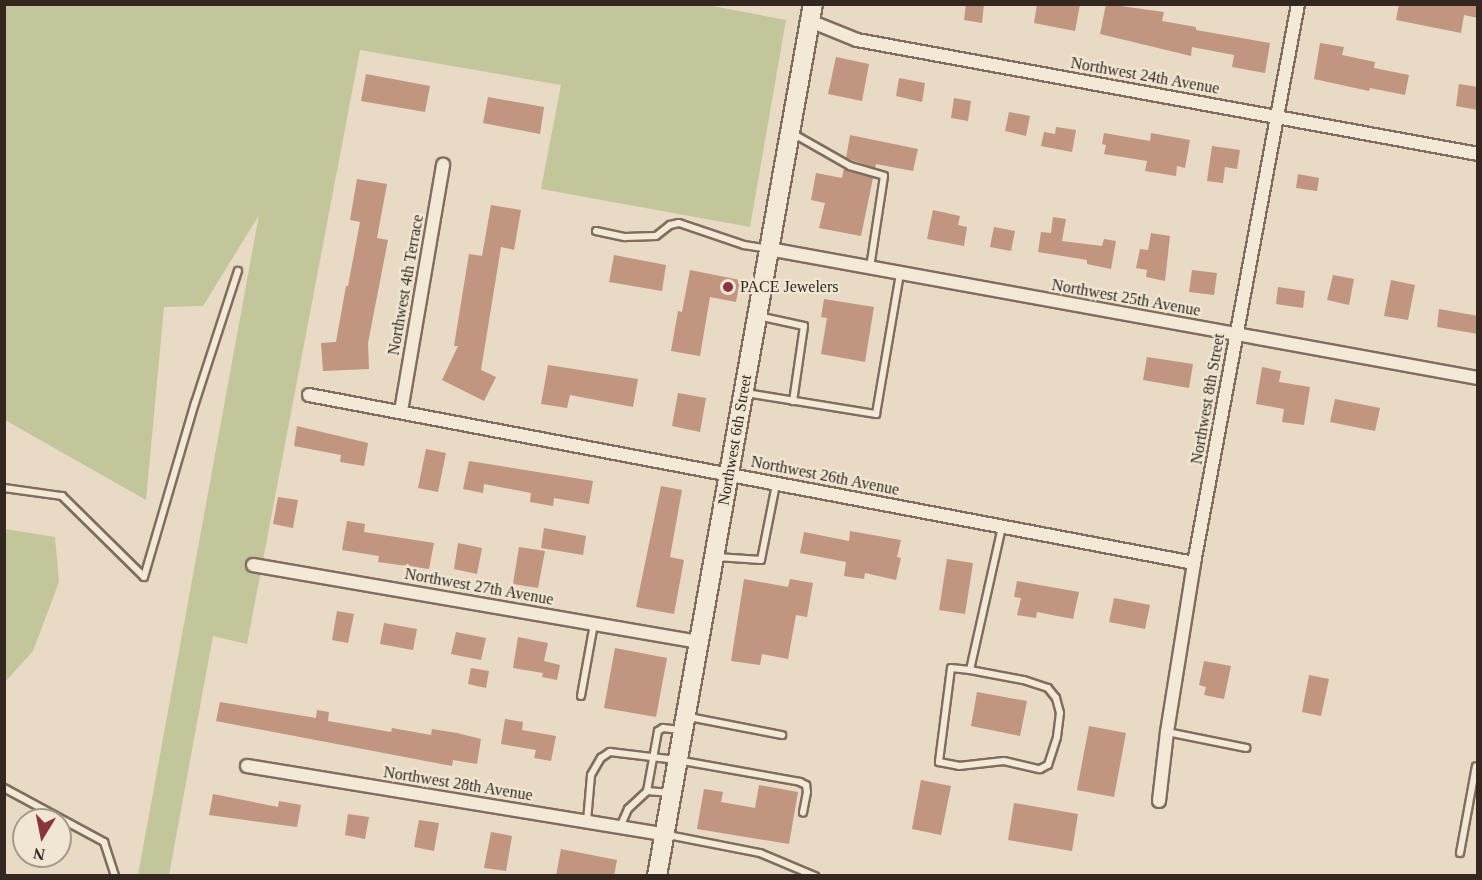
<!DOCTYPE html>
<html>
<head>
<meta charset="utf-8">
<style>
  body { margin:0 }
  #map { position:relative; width:1482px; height:880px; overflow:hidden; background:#e8dac5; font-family:Georgia,serif }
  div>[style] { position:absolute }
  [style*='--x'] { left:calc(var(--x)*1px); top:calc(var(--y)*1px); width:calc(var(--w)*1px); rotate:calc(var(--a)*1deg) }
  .green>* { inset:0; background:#c3c59a }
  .building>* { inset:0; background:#c1957f }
  .roads { filter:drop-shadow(2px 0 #816d5d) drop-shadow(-2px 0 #816d5d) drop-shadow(0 2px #816d5d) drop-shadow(0 -2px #816d5d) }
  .lane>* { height:6px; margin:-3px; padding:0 3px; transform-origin:3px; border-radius:3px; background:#f4e9d7 }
  .street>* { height:12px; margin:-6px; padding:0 6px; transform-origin:6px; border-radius:6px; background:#f4e9d7 }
  .secondary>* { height:18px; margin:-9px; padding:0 9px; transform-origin:9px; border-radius:9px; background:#f4e9d7 }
  .dots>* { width:16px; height:16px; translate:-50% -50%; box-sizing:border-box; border:3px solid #f0e6d3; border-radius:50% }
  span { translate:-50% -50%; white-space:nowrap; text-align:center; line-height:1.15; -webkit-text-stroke:4.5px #f0e6d3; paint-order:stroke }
  .street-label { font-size:16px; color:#33271f }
  .poi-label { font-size:16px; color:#33271f }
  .left { translate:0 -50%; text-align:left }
  .frame { position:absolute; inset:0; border:6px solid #33271f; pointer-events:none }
  .north { position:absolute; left:12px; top:808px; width:60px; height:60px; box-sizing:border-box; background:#f0e6d3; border:2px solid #a49a8b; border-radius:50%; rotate:190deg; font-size:16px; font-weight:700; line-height:24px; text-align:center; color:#33271f }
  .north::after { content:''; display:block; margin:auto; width:21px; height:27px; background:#88353d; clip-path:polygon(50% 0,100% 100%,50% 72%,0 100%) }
</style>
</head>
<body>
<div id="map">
  <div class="green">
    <i style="clip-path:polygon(702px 4px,786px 20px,750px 227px,541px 189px,561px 85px,360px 50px,247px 644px,213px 636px,169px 875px,138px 875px,259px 215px,203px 306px,164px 307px,146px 500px,5px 420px,5px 5px)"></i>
    <i style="clip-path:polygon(5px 529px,55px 537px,59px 582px,33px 651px,5px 682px)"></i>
  </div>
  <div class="building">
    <i style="clip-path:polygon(966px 4px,984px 4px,982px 23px,964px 20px)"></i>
    <i style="clip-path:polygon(1037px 4px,1080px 4px,1075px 31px,1034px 23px)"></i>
    <i style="clip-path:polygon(1106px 4px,1164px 12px,1162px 21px,1196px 27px,1196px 30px,1270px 43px,1265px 73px,1232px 67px,1234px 55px,1192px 47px,1191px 56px,1100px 34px)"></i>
    <i style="clip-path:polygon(1399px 4px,1478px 4px,1478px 18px,1464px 15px,1461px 33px,1396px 20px)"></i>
    <i style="clip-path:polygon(1320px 43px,1344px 47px,1342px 55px,1375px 62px,1374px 68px,1409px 75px,1405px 95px,1370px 88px,1369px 91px,1314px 79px)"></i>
    <i style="clip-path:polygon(836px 57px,869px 64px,862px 101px,828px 94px)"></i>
    <i style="clip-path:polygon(366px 74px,430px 86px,425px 112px,361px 101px)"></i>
    <i style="clip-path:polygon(899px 78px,925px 83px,922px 102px,896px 96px)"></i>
    <i style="clip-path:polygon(1459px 84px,1478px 87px,1478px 110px,1456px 106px)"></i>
    <i style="clip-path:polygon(488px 97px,544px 107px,540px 134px,483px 123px)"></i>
    <i style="clip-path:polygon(954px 98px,971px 101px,968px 121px,951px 118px)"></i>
    <i style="clip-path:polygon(1009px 112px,1030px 116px,1026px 136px,1005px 131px)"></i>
    <i style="clip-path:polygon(1056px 127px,1076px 130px,1072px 152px,1041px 146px,1044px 132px,1055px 134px)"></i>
    <i style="clip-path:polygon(1104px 133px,1150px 141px,1151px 133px,1190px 140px,1185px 168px,1177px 166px,1176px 176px,1145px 171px,1147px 161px,1104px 154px,1106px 145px,1102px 144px)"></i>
    <i style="clip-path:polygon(850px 135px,918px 149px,913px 171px,876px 164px,875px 168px,846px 158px)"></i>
    <i style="clip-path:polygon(1212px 146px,1240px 150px,1237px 169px,1225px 167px,1223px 183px,1207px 181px)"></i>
    <i style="clip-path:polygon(844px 168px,873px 178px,861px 236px,819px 228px,825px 203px,811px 200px,816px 173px,842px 178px)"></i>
    <i style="clip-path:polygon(1298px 174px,1319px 178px,1317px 191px,1296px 188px)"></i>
    <i style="clip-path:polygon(357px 179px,387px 184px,377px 238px,388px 240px,368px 343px,369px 369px,323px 371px,321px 343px,336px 342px,346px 286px,348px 286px,360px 222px,350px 220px)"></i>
    <i style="clip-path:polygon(491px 205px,521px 210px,514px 250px,501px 247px,481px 370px,496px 377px,484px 401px,442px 380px,458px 346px,454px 346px,469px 254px,482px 256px)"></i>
    <i style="clip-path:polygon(933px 210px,960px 216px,958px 225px,967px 227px,964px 246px,927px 239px)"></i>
    <i style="clip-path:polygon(1053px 217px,1066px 219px,1062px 241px,1102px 246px,1104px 239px,1116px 241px,1111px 269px,1087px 264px,1087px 260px,1038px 252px,1041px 232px,1051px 233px)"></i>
    <i style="clip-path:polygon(994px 227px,1015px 231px,1011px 251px,990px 247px)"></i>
    <i style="clip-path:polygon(1151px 233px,1170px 236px,1165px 281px,1146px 277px,1147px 270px,1136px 268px,1140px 249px,1148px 250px)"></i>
    <i style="clip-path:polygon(614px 255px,666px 265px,662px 291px,609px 282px)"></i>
    <i style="clip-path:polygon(690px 270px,740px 280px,736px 302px,710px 297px,700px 356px,671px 351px,678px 311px,682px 312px)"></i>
    <i style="clip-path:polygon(1192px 270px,1217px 273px,1214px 295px,1189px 292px)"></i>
    <i style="clip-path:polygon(1333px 275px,1354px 279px,1349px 305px,1327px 300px)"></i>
    <i style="clip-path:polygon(1391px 280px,1415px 285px,1408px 320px,1384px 316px)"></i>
    <i style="clip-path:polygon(1278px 287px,1305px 291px,1303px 308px,1276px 304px)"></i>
    <i style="clip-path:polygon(824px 299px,874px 307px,865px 362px,821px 354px,827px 318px,821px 317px)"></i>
    <i style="clip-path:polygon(1439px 309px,1478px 316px,1478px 334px,1437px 327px)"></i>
    <i style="clip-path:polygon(1147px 357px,1193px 364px,1189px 388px,1143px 380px)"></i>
    <i style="clip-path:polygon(548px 365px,638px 379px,633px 407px,570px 395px,567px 408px,541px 404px)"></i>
    <i style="clip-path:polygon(1262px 367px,1281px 371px,1279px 382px,1310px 387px,1304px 425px,1282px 422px,1284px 409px,1256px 404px)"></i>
    <i style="clip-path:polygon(678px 393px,706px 398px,700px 432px,672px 426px)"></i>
    <i style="clip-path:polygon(1335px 399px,1380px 408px,1375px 431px,1330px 422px)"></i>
    <i style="clip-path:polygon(297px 426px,368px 443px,364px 466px,340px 462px,341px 455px,294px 446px)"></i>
    <i style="clip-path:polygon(426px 449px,446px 453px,438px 492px,418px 488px)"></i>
    <i style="clip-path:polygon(469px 461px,593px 481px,589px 504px,554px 498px,553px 506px,530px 502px,531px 493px,484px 484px,483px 493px,463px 489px)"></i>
    <i style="clip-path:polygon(661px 486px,682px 490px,670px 557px,684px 560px,674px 614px,636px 607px)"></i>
    <i style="clip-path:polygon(278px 497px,298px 500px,293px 528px,273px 524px)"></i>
    <i style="clip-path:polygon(347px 521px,365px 524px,364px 532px,434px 543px,429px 569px,378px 562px,379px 556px,342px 550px)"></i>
    <i style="clip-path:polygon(544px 528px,586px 536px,583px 555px,541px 548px)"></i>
    <i style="clip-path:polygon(850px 531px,901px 540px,897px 557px,901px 558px,896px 580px,865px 573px,864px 579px,844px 576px,846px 562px,800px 553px,804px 532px,849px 541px)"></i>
    <i style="clip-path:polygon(458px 543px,482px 548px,477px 574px,454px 569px)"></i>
    <i style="clip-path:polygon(519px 547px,545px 551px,538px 588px,513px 584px)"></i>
    <i style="clip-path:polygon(947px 559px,973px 563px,965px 614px,939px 610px)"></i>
    <i style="clip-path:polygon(744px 579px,788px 587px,790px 579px,813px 583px,807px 617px,796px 615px,788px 659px,762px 654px,760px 665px,731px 661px)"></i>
    <i style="clip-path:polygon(1017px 581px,1079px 592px,1073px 619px,1037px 612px,1036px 618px,1017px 615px,1021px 598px,1014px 597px)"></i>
    <i style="clip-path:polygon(1114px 598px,1150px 605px,1145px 629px,1109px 622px)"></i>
    <i style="clip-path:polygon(337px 611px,354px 614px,348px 643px,332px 640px)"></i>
    <i style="clip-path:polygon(384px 623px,417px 629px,413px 650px,380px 644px)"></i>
    <i style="clip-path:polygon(456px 632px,486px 638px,481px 660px,451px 654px)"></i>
    <i style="clip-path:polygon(518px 637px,548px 643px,544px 661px,560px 665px,557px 680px,542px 677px,543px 673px,513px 668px)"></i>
    <i style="clip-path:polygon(615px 648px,667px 658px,656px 717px,604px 708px)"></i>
    <i style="clip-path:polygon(1204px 661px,1231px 666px,1224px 699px,1204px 695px,1206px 687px,1199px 685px)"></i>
    <i style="clip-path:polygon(471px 668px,489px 671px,486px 688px,468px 684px)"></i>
    <i style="clip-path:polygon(1309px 675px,1329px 679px,1321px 716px,1302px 712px)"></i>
    <i style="clip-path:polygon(977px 692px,1027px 701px,1020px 736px,971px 726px)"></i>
    <i style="clip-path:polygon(220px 702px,316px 718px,317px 710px,329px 712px,328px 721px,391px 732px,392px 728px,431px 735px,432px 729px,457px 733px,481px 739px,477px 764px,453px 760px,452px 766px,216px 721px)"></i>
    <i style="clip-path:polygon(505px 719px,523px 722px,522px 730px,556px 736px,551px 761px,534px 758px,536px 750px,501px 744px)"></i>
    <i style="clip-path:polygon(1089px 726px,1126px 733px,1114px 797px,1077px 790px)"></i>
    <i style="clip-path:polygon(921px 780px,951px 786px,941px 835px,912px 829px)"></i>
    <i style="clip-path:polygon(759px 785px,798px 792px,789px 844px,697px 829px,704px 789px,723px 792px,721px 802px,755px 808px)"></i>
    <i style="clip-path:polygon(213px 794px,278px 807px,279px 801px,301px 805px,297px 827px,209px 815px)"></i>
    <i style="clip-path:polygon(1014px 803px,1078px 814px,1072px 851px,1008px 840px)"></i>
    <i style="clip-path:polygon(348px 814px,369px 817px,365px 839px,345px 835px)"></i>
    <i style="clip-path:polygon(419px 820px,439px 823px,434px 851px,414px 847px)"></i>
    <i style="clip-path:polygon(491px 832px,512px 836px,506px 871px,484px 868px)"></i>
    <i style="clip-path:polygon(561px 849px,617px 860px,614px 876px,556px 876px)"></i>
  </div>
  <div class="roads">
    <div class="lane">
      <i style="--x:792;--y:133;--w:67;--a:29.6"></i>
      <i style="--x:850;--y:166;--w:35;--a:16"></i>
      <i style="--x:884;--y:176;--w:92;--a:98.7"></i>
      <i style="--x:596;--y:231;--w:30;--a:12"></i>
      <i style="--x:625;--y:237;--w:31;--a:-2"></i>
      <i style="--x:656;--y:236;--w:18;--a:-38"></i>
      <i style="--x:670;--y:225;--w:9;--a:-13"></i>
      <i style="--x:679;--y:223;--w:69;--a:18.7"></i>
      <i style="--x:744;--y:245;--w:24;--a:9"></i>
      <i style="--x:758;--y:316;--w:47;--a:12.3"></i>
      <i style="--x:804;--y:326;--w:76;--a:98.3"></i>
      <i style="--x:746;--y:393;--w:132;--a:9.2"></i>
      <i style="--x:876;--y:414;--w:143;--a:-80.3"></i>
      <i style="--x:4;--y:488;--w:59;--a:7.9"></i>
      <i style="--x:62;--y:496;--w:115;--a:44.6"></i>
      <i style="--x:144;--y:577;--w:181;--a:-73.7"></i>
      <i style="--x:195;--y:403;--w:139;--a:-72"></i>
      <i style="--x:717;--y:557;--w:44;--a:3.9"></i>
      <i style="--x:761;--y:560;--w:77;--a:-78.8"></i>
      <i style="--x:970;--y:670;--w:19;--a:-174"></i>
      <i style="--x:951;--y:668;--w:95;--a:97.3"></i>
      <i style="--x:939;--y:762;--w:20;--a:11"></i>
      <i style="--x:959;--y:766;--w:45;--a:-6.3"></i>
      <i style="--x:1004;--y:761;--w:37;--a:13"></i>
      <i style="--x:1040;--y:769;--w:9;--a:-27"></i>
      <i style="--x:1048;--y:765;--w:29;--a:-72"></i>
      <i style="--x:1057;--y:737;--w:24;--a:-83"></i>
      <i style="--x:1060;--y:713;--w:16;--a:-105"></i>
      <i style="--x:1056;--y:698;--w:13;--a:-129"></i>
      <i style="--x:1048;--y:688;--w:26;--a:-162"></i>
      <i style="--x:1023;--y:680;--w:54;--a:-169.3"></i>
      <i style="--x:970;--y:670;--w:147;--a:-77.4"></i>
      <i style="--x:581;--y:696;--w:73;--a:-79.8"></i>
      <i style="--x:689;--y:717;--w:95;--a:11"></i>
      <i style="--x:1167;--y:732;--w:81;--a:11.4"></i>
      <i style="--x:4;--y:788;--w:114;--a:28.4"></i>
      <i style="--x:104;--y:842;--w:36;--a:72"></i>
      <i style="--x:647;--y:791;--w:61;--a:-79.6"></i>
      <i style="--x:658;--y:731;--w:6;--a:-31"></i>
      <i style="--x:663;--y:728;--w:17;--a:7"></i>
      <i style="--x:587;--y:821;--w:46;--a:-85"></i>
      <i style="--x:591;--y:775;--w:20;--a:-60"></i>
      <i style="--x:601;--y:758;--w:11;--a:-34"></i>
      <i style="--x:610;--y:752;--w:67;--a:6.8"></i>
      <i style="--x:677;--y:760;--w:125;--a:10.1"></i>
      <i style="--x:800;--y:782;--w:7;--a:27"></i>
      <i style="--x:806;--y:785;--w:7;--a:82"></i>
      <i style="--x:807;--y:792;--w:21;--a:101"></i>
      <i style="--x:620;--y:827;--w:20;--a:-66"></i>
      <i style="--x:628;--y:809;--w:26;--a:-43"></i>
      <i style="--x:647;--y:791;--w:24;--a:5"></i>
      <i style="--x:668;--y:835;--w:94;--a:11.1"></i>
      <i style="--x:760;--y:853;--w:60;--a:22.7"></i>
      <i style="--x:1460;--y:853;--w:88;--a:-79.6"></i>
    </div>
    <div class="street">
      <i style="--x:810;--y:21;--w:51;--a:22"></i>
      <i style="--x:857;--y:40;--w:631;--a:10.4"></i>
      <i style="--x:769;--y:249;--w:721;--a:10.31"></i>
      <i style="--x:309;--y:395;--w:901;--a:10.75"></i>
      <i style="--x:401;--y:411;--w:250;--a:-80.3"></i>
      <i style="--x:253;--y:565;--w:453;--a:9.8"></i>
      <i style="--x:247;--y:766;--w:423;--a:9.3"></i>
      <i style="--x:1159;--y:801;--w:69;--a:-83.4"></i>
      <i style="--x:1167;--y:732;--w:171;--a:-80.9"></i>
      <i style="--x:1194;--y:563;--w:569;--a:-79.46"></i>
    </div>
    <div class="secondary">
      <i style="--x:657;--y:876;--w:886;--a:-79.86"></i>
    </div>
  </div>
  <div class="dots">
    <i style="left:728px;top:287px;background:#88353d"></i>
  </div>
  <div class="street-label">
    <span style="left:1145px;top:76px;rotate:10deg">Northwest 24th Avenue</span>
    <span style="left:406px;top:285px;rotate:-80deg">Northwest 4th Terrace</span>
    <span style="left:1126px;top:298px;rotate:10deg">Northwest 25th Avenue</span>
    <span style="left:1208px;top:399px;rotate:-80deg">Northwest 8th Street</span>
    <span style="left:735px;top:440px;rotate:-80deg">Northwest 6th Street</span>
    <span style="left:825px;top:476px;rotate:11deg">Northwest 26th Avenue</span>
    <span style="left:479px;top:587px;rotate:10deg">Northwest 27th Avenue</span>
    <span style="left:458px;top:784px;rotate:9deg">Northwest 28th Avenue</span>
  </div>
  <div class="poi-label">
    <span class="left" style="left:740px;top:287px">PACE Jewelers</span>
  </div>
  <div class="frame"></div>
  <div class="north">N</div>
</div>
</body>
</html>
